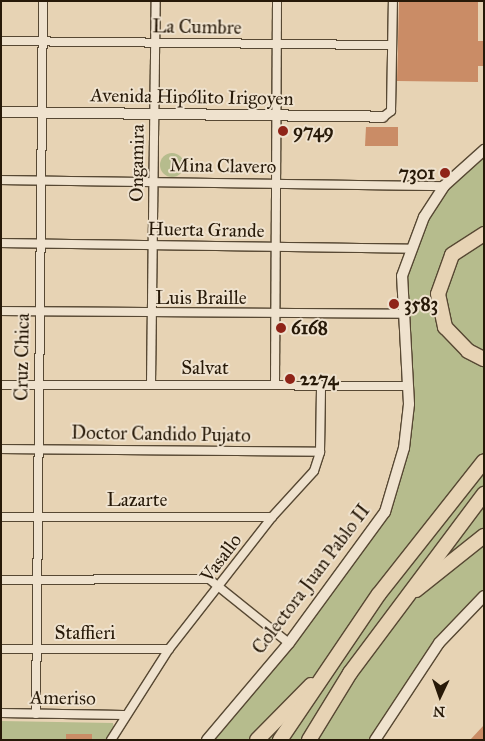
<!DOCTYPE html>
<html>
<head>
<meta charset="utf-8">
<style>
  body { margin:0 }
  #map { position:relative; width:485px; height:741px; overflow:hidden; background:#e7d3b4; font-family:"IM FELL Great Primer",serif }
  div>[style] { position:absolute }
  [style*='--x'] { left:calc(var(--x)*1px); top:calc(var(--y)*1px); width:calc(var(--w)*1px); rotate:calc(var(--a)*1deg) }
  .green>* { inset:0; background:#b6bc8d }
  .round { border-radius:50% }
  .building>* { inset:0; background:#ca8c66 }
  .roads { filter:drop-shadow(1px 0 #574833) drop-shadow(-1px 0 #574833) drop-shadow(0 1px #574833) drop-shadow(0 -1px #574833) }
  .street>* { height:8px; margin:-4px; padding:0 4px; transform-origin:4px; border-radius:4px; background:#efe2ce }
  .secondary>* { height:10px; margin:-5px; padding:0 5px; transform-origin:5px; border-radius:5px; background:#efe2ce }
  .highway>* { height:14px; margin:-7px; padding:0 7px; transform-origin:7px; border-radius:7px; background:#e7d3b4 }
  .dots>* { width:14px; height:14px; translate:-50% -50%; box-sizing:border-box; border:2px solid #efe2ce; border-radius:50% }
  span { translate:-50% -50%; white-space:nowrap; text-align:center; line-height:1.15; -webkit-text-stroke:4px #efe2ce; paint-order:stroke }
  .street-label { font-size:19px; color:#271908 }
  .poi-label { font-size:19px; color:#271908; font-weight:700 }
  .left { translate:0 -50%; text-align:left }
  .right { translate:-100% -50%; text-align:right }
  .frame { position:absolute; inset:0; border:2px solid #271908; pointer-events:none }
  .north { position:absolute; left:415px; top:671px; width:50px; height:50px; -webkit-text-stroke:4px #efe2ce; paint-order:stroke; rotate:183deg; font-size:14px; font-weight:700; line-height:20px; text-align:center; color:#271908 }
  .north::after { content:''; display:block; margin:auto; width:18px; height:22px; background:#271908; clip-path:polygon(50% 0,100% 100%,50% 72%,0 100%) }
</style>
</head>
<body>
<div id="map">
  <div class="green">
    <i style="clip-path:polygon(484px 150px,484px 596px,439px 643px,375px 740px,207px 740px,289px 643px,385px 512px,409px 404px,402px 276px,444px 186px)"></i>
    <i class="round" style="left:160px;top:153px;width:24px;height:24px"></i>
    <i style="clip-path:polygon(1px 721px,113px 723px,114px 728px,107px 740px,1px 740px)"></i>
  </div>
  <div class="building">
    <i style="clip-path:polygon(399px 1px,478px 2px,478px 41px,484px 41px,484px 66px,478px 66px,478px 82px,397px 81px)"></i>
    <i style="clip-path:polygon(366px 127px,398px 127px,398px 146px,365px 146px)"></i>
    <i style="clip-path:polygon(484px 725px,484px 740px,470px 740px)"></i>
    <i style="clip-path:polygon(66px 734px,92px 734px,92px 740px,66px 740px)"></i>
  </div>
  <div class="roads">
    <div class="street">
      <i style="--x:1;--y:41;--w:391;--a:0.6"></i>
      <i style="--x:383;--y:117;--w:10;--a:-37"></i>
      <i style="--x:391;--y:111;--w:110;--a:-89"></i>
      <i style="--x:1;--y:180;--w:443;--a:0.8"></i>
      <i style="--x:1;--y:243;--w:410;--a:0.8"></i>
      <i style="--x:1;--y:311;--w:401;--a:0.4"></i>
      <i style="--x:151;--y:384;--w:383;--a:-89.3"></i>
      <i style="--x:275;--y:384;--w:383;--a:-89.7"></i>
      <i style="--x:1;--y:385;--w:407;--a:0.1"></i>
      <i style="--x:1;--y:449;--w:319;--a:0.5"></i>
      <i style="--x:1;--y:517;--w:271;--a:0"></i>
      <i style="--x:1;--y:580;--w:208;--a:-0.3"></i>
      <i style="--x:209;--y:579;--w:102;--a:38.7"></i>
      <i style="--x:1;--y:649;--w:168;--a:0"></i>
      <i style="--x:1;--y:713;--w:123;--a:0.9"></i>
      <i style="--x:36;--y:714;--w:713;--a:-89.44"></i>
      <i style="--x:111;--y:740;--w:108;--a:-57.5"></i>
      <i style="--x:169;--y:649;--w:167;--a:-52"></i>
      <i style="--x:272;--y:517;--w:62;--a:-47.6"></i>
      <i style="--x:314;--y:471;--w:20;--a:-72"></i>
      <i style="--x:320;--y:452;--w:67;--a:-89.1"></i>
    </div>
    <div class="secondary">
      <i style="--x:1;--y:112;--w:382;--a:0.7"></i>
      <i style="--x:207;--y:740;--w:127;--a:-49.8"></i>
      <i style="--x:289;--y:643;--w:162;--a:-53.8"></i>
      <i style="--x:385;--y:512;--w:67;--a:-73.5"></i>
      <i style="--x:404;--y:448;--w:44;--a:-83.5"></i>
      <i style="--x:409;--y:404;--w:128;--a:-93.1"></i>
      <i style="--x:402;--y:276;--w:63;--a:-69.6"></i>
      <i style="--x:424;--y:217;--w:37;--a:-57"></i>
      <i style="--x:444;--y:186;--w:54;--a:-42"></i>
      <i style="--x:375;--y:740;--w:116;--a:-56.6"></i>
      <i style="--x:439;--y:643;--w:65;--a:-46.2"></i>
    </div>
    <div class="highway">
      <i style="--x:484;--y:234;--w:38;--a:147"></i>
      <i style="--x:452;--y:255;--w:41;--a:109.7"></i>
      <i style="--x:438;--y:294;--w:34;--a:78"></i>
      <i style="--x:445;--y:327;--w:33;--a:46"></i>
      <i style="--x:468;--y:351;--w:18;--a:27"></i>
      <i style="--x:416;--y:590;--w:87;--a:-38.5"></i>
      <i style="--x:257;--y:740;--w:77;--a:-45.5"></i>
      <i style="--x:280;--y:740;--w:176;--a:-55.9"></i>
      <i style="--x:379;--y:594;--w:169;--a:-51.7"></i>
      <i style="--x:309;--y:740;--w:79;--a:-58.5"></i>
      <i style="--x:350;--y:673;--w:224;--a:-53.2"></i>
    </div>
  </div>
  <div class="dots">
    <i style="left:283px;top:131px;background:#8f2418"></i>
    <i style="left:445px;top:173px;background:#8f2418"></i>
    <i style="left:394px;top:304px;background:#8f2418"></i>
    <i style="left:281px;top:328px;background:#8f2418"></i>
    <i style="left:290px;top:379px;background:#8f2418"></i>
  </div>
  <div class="street-label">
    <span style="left:197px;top:27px;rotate:1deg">La Cumbre</span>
    <span style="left:192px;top:97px;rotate:1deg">Avenida Hipólito Irigoyen</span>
    <span style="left:137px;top:163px;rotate:-89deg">Ongamira</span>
    <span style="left:223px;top:166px;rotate:1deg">Mina Clavero</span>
    <span style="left:206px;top:230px;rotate:1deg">Huerta Grande</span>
    <span style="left:201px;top:298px">Luis Braille</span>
    <span style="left:22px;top:357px;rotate:-89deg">Cruz Chica</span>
    <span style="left:205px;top:368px">Salvat</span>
    <span style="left:161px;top:434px;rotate:1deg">Doctor Candido Pujato</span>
    <span style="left:137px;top:500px">Lazarte</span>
    <span style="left:221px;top:558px;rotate:-53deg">Vasallo</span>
    <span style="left:311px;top:579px;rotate:-53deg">Colectora Juan Pablo II</span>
    <span style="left:85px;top:633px">Staffieri</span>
    <span style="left:63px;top:698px;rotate:1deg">Ameriso</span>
  </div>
  <div class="poi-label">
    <span class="left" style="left:293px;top:131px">9749</span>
    <span class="right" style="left:435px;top:173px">7301</span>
    <span class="left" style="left:404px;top:304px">3583</span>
    <span class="left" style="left:291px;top:328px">6168</span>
    <span class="left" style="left:300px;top:379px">2274</span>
  </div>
  <div class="frame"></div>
  <div class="north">N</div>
</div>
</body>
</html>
